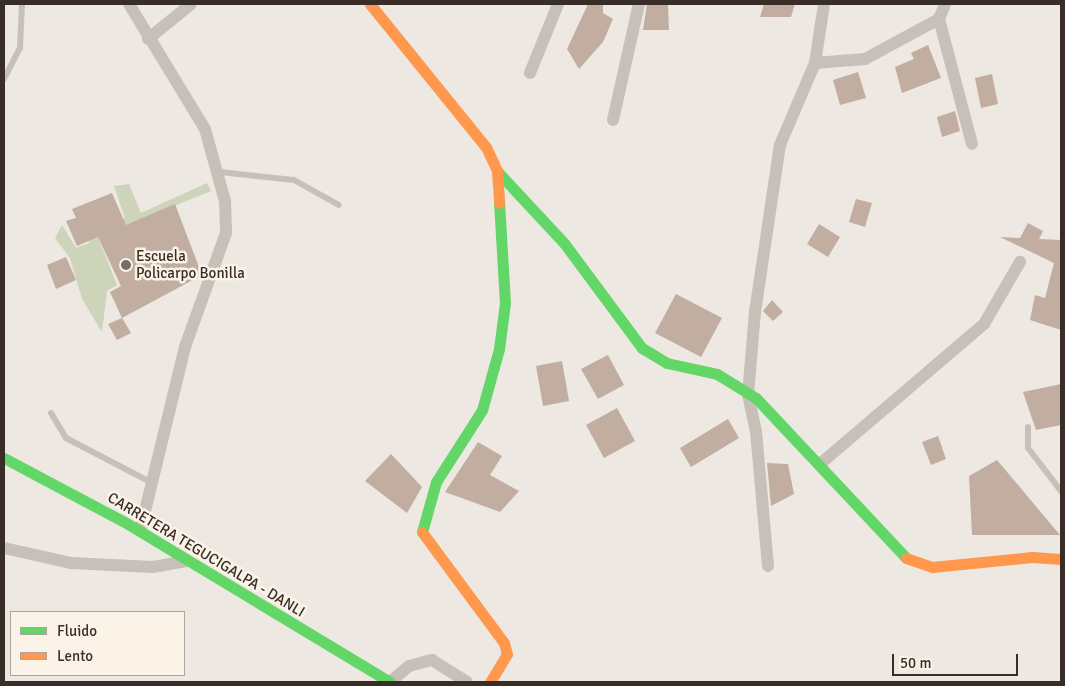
<!DOCTYPE html>
<html>
<head>
<meta charset="utf-8">
<style>
  body { margin:0 }
  #map { position:relative; width:1065px; height:686px; overflow:hidden; background:#ede8e1; font-family:Signika,sans-serif }
  div>[style] { position:absolute }
  [style*='--x'] { left:calc(var(--x)*1px); top:calc(var(--y)*1px); width:calc(var(--w)*1px); rotate:calc(var(--a)*1deg) }
  .green>* { inset:0; background:#cdd4ba }
  .building>* { inset:0; background:#c2ada1 }
  .lane>* { height:6px; margin:-3px; padding:0 3px; transform-origin:3px; border-radius:3px; background:#c7c0b9 }
  .street>* { height:12px; margin:-6px; padding:0 6px; transform-origin:6px; border-radius:6px; background:#c7c0b9 }
  .fast>* { height:11px; margin:-5.5px; padding:0 5.5px; transform-origin:5.5px; border-radius:5.5px; background:#63d668 }
  .slow>* { height:11px; margin:-5.5px; padding:0 5.5px; transform-origin:5.5px; border-radius:5.5px; background:#ff974d }
  .dots>* { width:14px; height:14px; translate:-50% -50%; box-sizing:border-box; border:2px solid #fbf3e7; border-radius:50% }
  span { translate:-50% -50%; white-space:nowrap; text-align:center; line-height:1.15; -webkit-text-stroke:5px #fbf3e7; paint-order:stroke }
  .poi-label { font-size:15px; color:#382d27 }
  .left { translate:0 -50%; text-align:left }
  .street-label { font-size:15px; color:#382d27 }
  .frame { position:absolute; inset:0; border:5px solid #382d27; pointer-events:none }
  .legend { position:absolute; left:10px; top:611px; width:175px; height:65px; box-sizing:border-box; background:#fbf3e7; border:1px solid #ada49a; margin:0; padding:6px 9px; list-style:none; font-size:15px; color:#382d27 }
  .legend li { display:flex; align-items:center; gap:10px; height:25px }
  .legend b { width:25px; border:1px solid #ada49a }
  .scale { position:absolute; left:892px; top:654px; width:126px; height:22px; box-sizing:border-box; border:2px solid #382d27; border-top:0; padding-left:6px; font-size:15px; line-height:18px; white-space:nowrap; color:#382d27; -webkit-text-stroke:4px #fbf3e7; paint-order:stroke }
</style>
</head>
<body>
<div id="map">
  <div class="green">
    <i style="clip-path:polygon(207px 183px,211px 191px,98px 237px,117px 285px,107px 291px,102px 332px,82px 299px,70px 258px,55px 238px,62px 225px,76px 248px,89px 243px,88px 235px,125px 218px,114px 186px,129px 184px,141px 213px)"></i>
  </div>
  <div class="building">
    <i style="clip-path:polygon(588px 4px,603px 4px,603px 13px,613px 19px,603px 42px,579px 69px,567px 49px)"></i>
    <i style="clip-path:polygon(647px 4px,668px 4px,669px 30px,643px 30px)"></i>
    <i style="clip-path:polygon(764px 4px,795px 4px,791px 17px,760px 17px)"></i>
    <i style="clip-path:polygon(928px 45px,941px 78px,902px 93px,895px 67px,914px 59px,911px 53px)"></i>
    <i style="clip-path:polygon(858px 72px,866px 98px,840px 105px,833px 80px)"></i>
    <i style="clip-path:polygon(992px 74px,998px 104px,981px 108px,975px 78px)"></i>
    <i style="clip-path:polygon(955px 111px,960px 131px,942px 137px,937px 117px)"></i>
    <i style="clip-path:polygon(112px 193px,126px 225px,175px 204px,202px 275px,122px 318px,110px 292px,121px 286px,98px 237px,77px 246px,66px 221px,76px 218px,72px 209px)"></i>
    <i style="clip-path:polygon(856px 199px,872px 203px,865px 227px,849px 222px)"></i>
    <i style="clip-path:polygon(1028px 223px,1043px 231px,1039px 239px,1061px 240px,1061px 330px,1030px 320px,1035px 295px,1045px 298px,1054px 263px,1000px 237px,1020px 238px)"></i>
    <i style="clip-path:polygon(819px 224px,840px 237px,828px 257px,807px 244px)"></i>
    <i style="clip-path:polygon(66px 257px,76px 280px,56px 289px,47px 265px)"></i>
    <i style="clip-path:polygon(676px 294px,722px 318px,701px 357px,655px 333px)"></i>
    <i style="clip-path:polygon(772px 300px,783px 312px,773px 321px,763px 311px)"></i>
    <i style="clip-path:polygon(122px 318px,131px 333px,117px 340px,108px 324px)"></i>
    <i style="clip-path:polygon(608px 355px,624px 385px,598px 399px,581px 369px)"></i>
    <i style="clip-path:polygon(562px 361px,569px 401px,543px 406px,536px 366px)"></i>
    <i style="clip-path:polygon(1061px 384px,1061px 425px,1036px 430px,1023px 392px)"></i>
    <i style="clip-path:polygon(617px 408px,635px 441px,604px 458px,586px 425px)"></i>
    <i style="clip-path:polygon(728px 419px,739px 438px,691px 467px,680px 448px)"></i>
    <i style="clip-path:polygon(938px 436px,946px 459px,931px 465px,922px 442px)"></i>
    <i style="clip-path:polygon(478px 442px,502px 456px,490px 475px,519px 491px,500px 512px,445px 492px)"></i>
    <i style="clip-path:polygon(391px 454px,422px 487px,407px 513px,365px 481px)"></i>
    <i style="clip-path:polygon(997px 460px,1060px 535px,972px 535px,969px 476px)"></i>
    <i style="clip-path:polygon(767px 463px,788px 464px,794px 494px,771px 506px)"></i>
  </div>
  <div class="lane">
    <i style="--x:4;--y:79;--w:35;--a:-63"></i>
    <i style="--x:20;--y:48;--w:44;--a:-87.4"></i>
    <i style="--x:220;--y:172;--w:74;--a:6.2"></i>
    <i style="--x:294;--y:180;--w:51;--a:29.1"></i>
    <i style="--x:51;--y:413;--w:29;--a:59"></i>
    <i style="--x:66;--y:438;--w:97;--a:27.6"></i>
    <i style="--x:1028;--y:427;--w:21;--a:90"></i>
    <i style="--x:1028;--y:448;--w:54;--a:52.5"></i>
  </div>
  <div class="street">
    <i style="--x:129;--y:4;--w:146;--a:58.7"></i>
    <i style="--x:205;--y:129;--w:75;--a:74.5"></i>
    <i style="--x:225;--y:201;--w:32;--a:88"></i>
    <i style="--x:226;--y:233;--w:121;--a:109.8"></i>
    <i style="--x:185;--y:347;--w:189;--a:103.7"></i>
    <i style="--x:939;--y:19;--w:129;--a:75.2"></i>
    <i style="--x:148;--y:39;--w:55;--a:-39.1"></i>
    <i style="--x:815;--y:63;--w:50;--a:-4.6"></i>
    <i style="--x:865;--y:59;--w:84;--a:-28.4"></i>
    <i style="--x:939;--y:19;--w:16;--a:-68"></i>
    <i style="--x:530;--y:73;--w:74;--a:-67.9"></i>
    <i style="--x:613;--y:120;--w:119;--a:-77.4"></i>
    <i style="--x:820;--y:464;--w:216;--a:-40.5"></i>
    <i style="--x:984;--y:324;--w:72;--a:-59.9"></i>
    <i style="--x:4;--y:548;--w:69;--a:12.6"></i>
    <i style="--x:71;--y:563;--w:82;--a:2.8"></i>
    <i style="--x:153;--y:567;--w:35;--a:-10"></i>
    <i style="--x:768;--y:566;--w:135;--a:-95.1"></i>
    <i style="--x:756;--y:432;--w:38;--a:-102"></i>
    <i style="--x:748;--y:395;--w:83;--a:-85.2"></i>
    <i style="--x:755;--y:312;--w:169;--a:-81.5"></i>
    <i style="--x:780;--y:145;--w:89;--a:-66.9"></i>
    <i style="--x:815;--y:63;--w:60;--a:-81.3"></i>
    <i style="--x:390;--y:682;--w:25;--a:-40"></i>
    <i style="--x:409;--y:666;--w:24;--a:-15"></i>
    <i style="--x:432;--y:660;--w:41;--a:32.2"></i>
  </div>
  <div class="fast">
    <i style="--x:497;--y:171;--w:98;--a:47.1"></i>
    <i style="--x:564;--y:243;--w:131;--a:53.4"></i>
    <i style="--x:642;--y:348;--w:29;--a:31"></i>
    <i style="--x:667;--y:363;--w:51;--a:12.4"></i>
    <i style="--x:717;--y:374;--w:46;--a:31.6"></i>
    <i style="--x:756;--y:398;--w:219;--a:46.8"></i>
    <i style="--x:4;--y:458;--w:140;--a:28"></i>
    <i style="--x:128;--y:524;--w:306;--a:31.1"></i>
    <i style="--x:422;--y:532;--w:52;--a:-74.4"></i>
    <i style="--x:436;--y:482;--w:85;--a:-57.4"></i>
    <i style="--x:482;--y:410;--w:63;--a:-74.4"></i>
    <i style="--x:499;--y:349;--w:46;--a:-82.6"></i>
    <i style="--x:505;--y:303;--w:100;--a:-93.4"></i>
  </div>
  <div class="slow">
    <i style="--x:370;--y:4;--w:184;--a:51"></i>
    <i style="--x:486;--y:147;--w:26;--a:65"></i>
    <i style="--x:497;--y:171;--w:32;--a:86"></i>
    <i style="--x:422;--y:532;--w:138;--a:53.5"></i>
    <i style="--x:504;--y:643;--w:11;--a:75"></i>
    <i style="--x:507;--y:654;--w:33;--a:121"></i>
    <i style="--x:906;--y:558;--w:28;--a:19"></i>
    <i style="--x:932;--y:567;--w:100;--a:-5.7"></i>
    <i style="--x:1032;--y:557;--w:29;--a:4"></i>
  </div>
  <div class="dots">
    <i style="left:126px;top:265px;background:#776e68"></i>
  </div>
  <div class="poi-label">
    <span class="left" style="left:136px;top:265px">Escuela<br>Policarpo Bonilla</span>
  </div>
  <div class="street-label">
    <span style="left:206px;top:555px;rotate:31deg">CARRETERA TEGUCIGALPA - DANLI</span>
  </div>
  <div class="frame"></div>
  <ul class="legend">
  <li><b style="height:6px;background:#63d668"></b>Fluido</li>
  <li><b style="height:6px;background:#ff974d"></b>Lento</li>
  </ul>
  <div class="scale">50 m</div>
</div>
</body>
</html>
